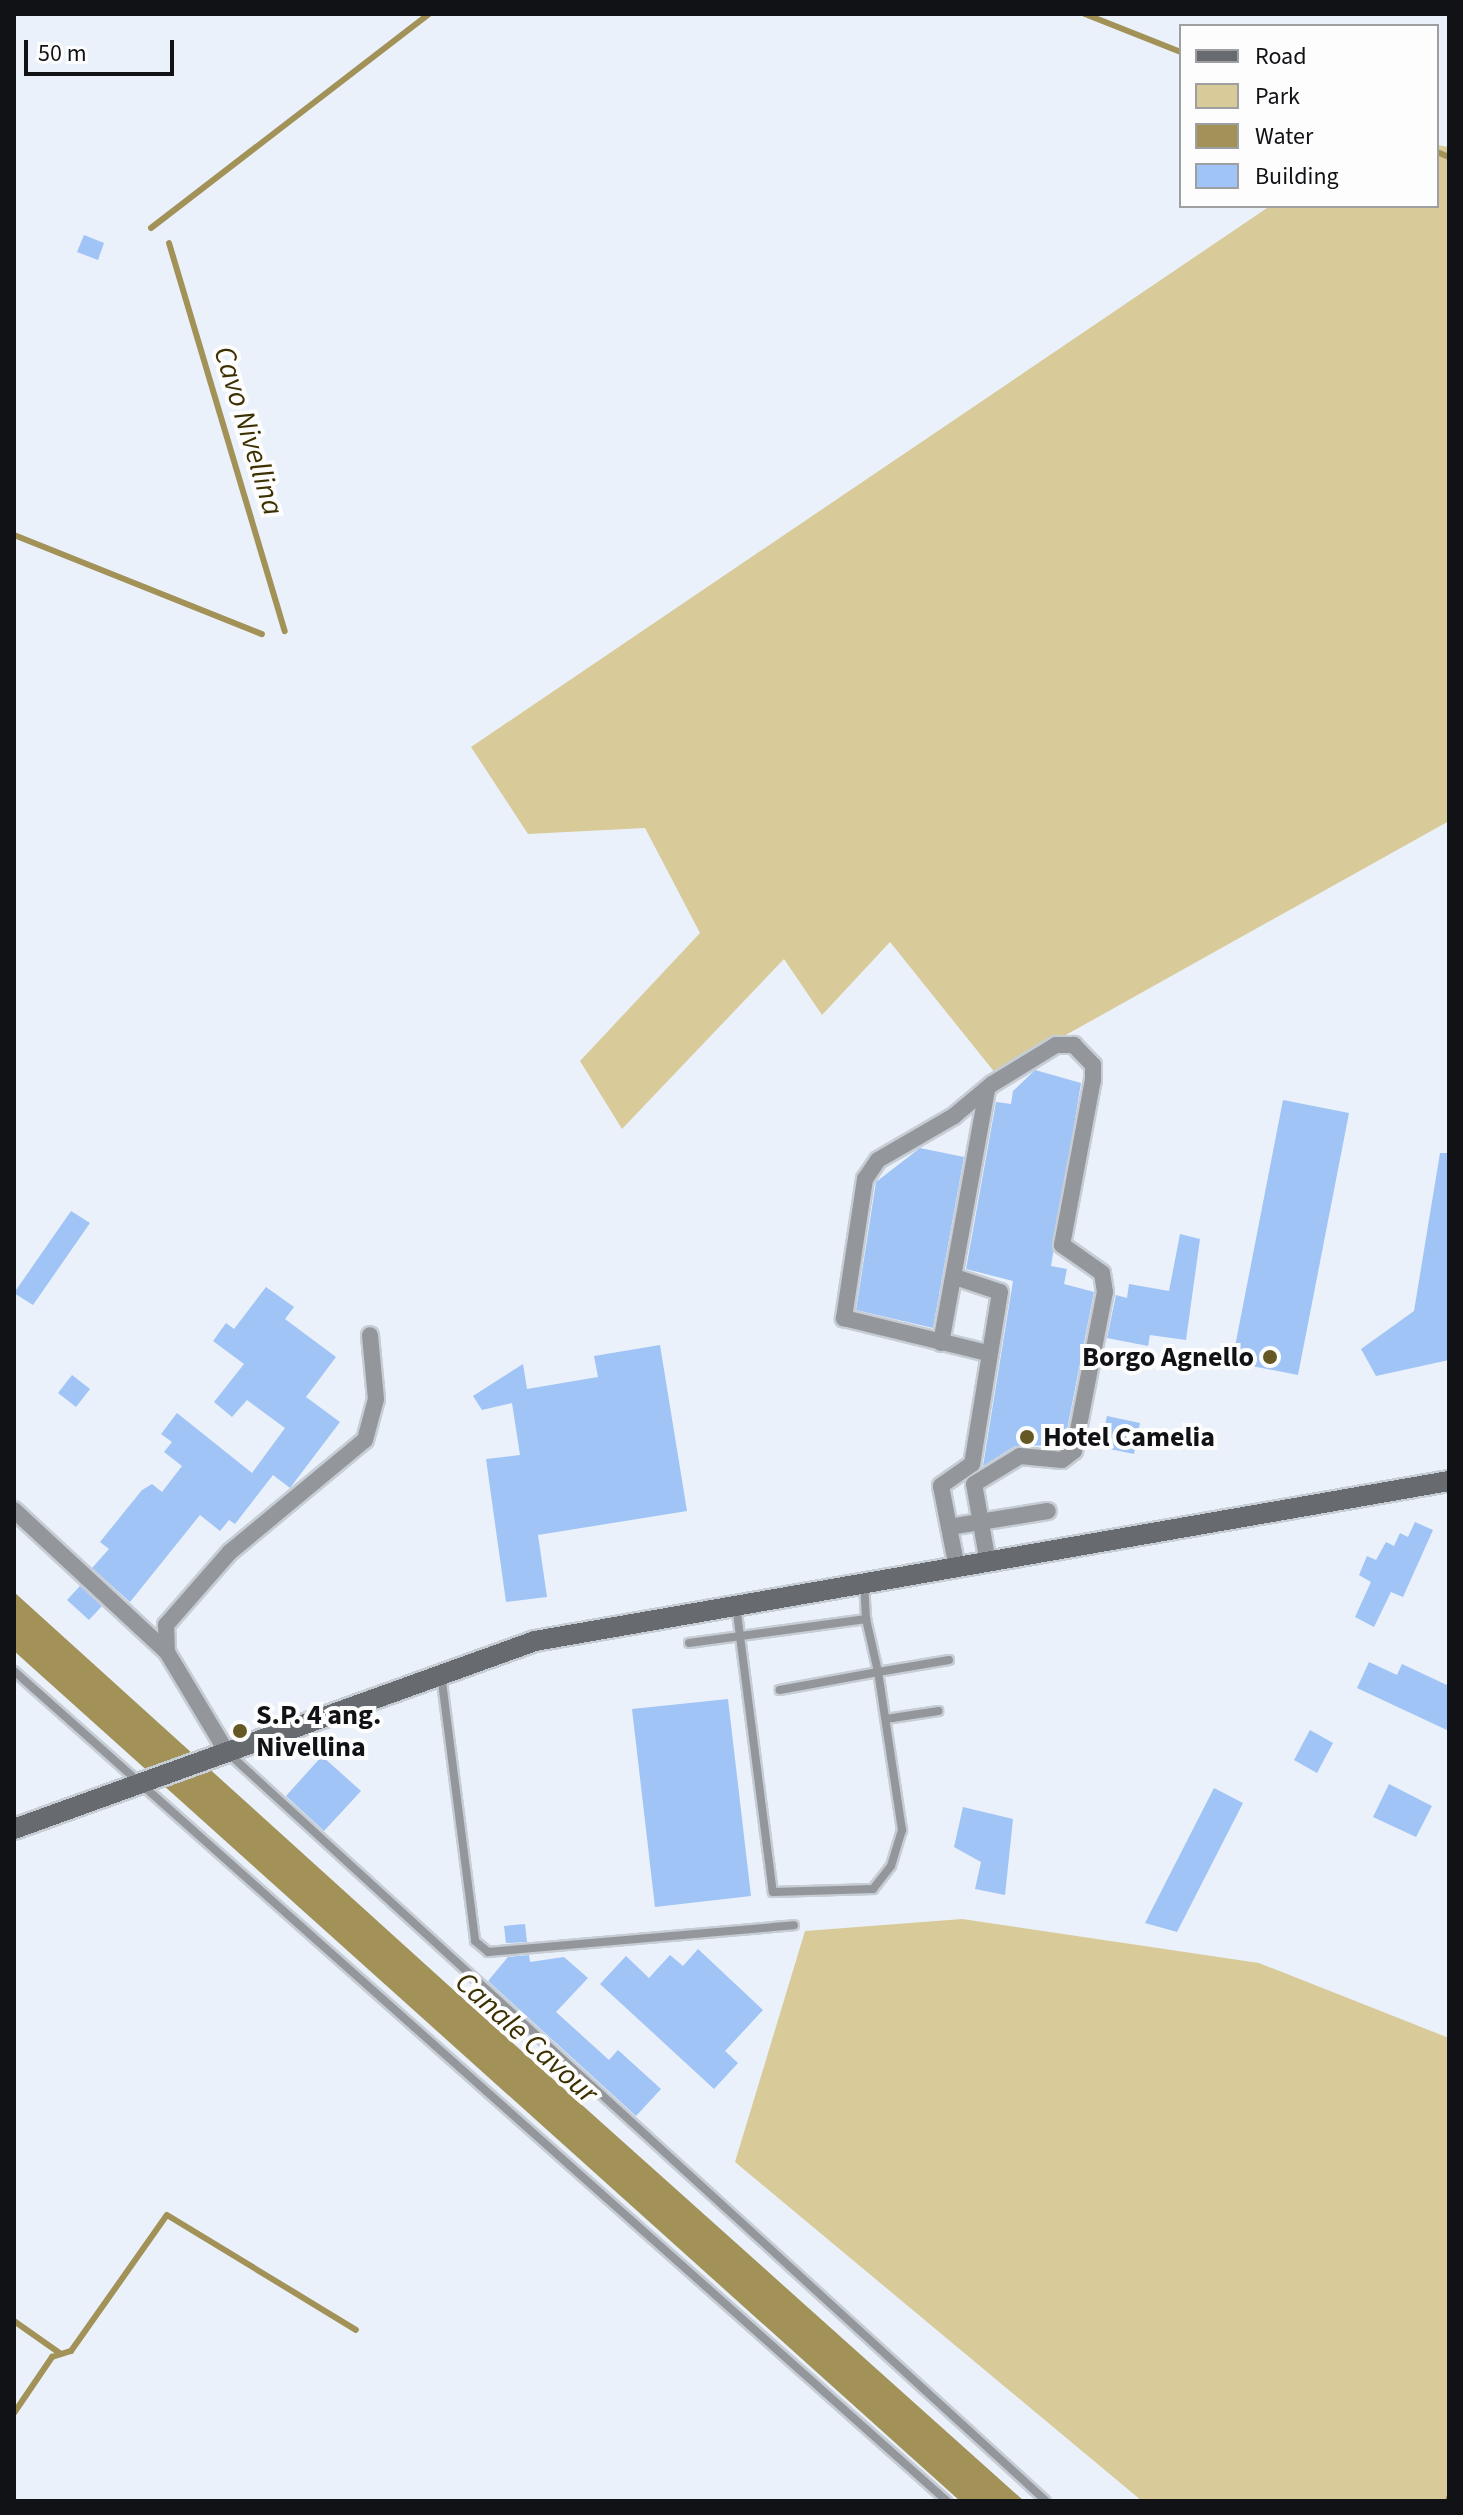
<!DOCTYPE html>
<html>
<head>
<meta charset="utf-8">
<style>
  body { margin:0 }
  #map { position:relative; width:1463px; height:2515px; overflow:hidden; background:#eaf1fa; font-family:"Source Sans 3",sans-serif }
  div>[style] { position:absolute }
  [style*='--x'] { left:calc(var(--x)*1px); top:calc(var(--y)*1px); width:calc(var(--w)*1px); rotate:calc(var(--a)*1deg) }
  .green>* { inset:0; background:#d9cb99 }
  .water>* { inset:0; background:#a29257 }
  .stream>* { height:6px; margin:-3px; padding:0 3px; transform-origin:3px; border-radius:3px; background:#a29257 }
  .building>* { inset:0; background:#a0c4f6 }
  .roads { filter:drop-shadow(2px 0 #c7cdd5) drop-shadow(-2px 0 #c7cdd5) drop-shadow(0 2px #c7cdd5) drop-shadow(0 -2px #c7cdd5) }
  .lane>* { height:8px; margin:-4px; padding:0 4px; transform-origin:4px; border-radius:4px; background:#93969a }
  .street>* { height:16px; margin:-8px; padding:0 8px; transform-origin:8px; border-radius:8px; background:#93969a }
  .secondary>* { height:20px; margin:-10px; padding:0 10px; transform-origin:10px; border-radius:10px; background:#676b70 }
  .dots>* { width:22px; height:22px; translate:-50% -50%; box-sizing:border-box; border:4px solid #fdfdfd; border-radius:50% }
  span { translate:-50% -50%; white-space:nowrap; text-align:center; line-height:1.15; -webkit-text-stroke:8px #fdfdfd; paint-order:stroke }
  .poi-label { font-size:28px; color:#101215; font-weight:700 }
  .right { translate:-100% -50%; text-align:right }
  .left { translate:0 -50%; text-align:left }
  .water-label { font-size:30px; color:#3c3000; font-style:italic }
  .frame { position:absolute; inset:0; border:16px solid #101215; pointer-events:none }
  .legend { position:absolute; left:1179px; top:24px; width:260px; height:184px; box-sizing:border-box; background:#fdfdfd; border:2px solid #9e9fa0; margin:0; padding:10px 14px; list-style:none; font-size:24px; color:#101215 }
  .legend li { display:flex; align-items:center; gap:16px; height:40px }
  .legend b { width:40px; border:2px solid #9e9fa0 }
  .scale { position:absolute; left:24px; top:40px; width:150px; height:36px; box-sizing:border-box; border:4px solid #101215; border-top:0; padding-left:10px; font-size:24px; line-height:28px; white-space:nowrap; color:#101215; -webkit-text-stroke:6px #fdfdfd; paint-order:stroke }
</style>
</head>
<body>
<div id="map">
  <div class="green">
    <i style="clip-path:polygon(1437px 145px,1449px 147px,1449px 821px,996px 1074px,890px 942px,822px 1015px,784px 959px,622px 1129px,580px 1061px,700px 933px,645px 828px,528px 834px,471px 747px,1270px 206px,1437px 206px)"></i>
    <i style="clip-path:polygon(962px 1919px,1259px 1963px,1449px 2038px,1449px 2501px,1142px 2501px,735px 2162px,805px 1931px)"></i>
  </div>
  <div class="water">
    <i style="clip-path:polygon(14px 1592px,458px 1994px,1024px 2501px,960px 2501px,14px 1651px)"></i>
  </div>
  <div class="stream">
    <i style="--x:1085;--y:14;--w:103;--a:21.6"></i>
    <i style="--x:1437;--y:152;--w:13;--a:23"></i>
    <i style="--x:151;--y:228;--w:351;--a:-37.6"></i>
    <i style="--x:169;--y:243;--w:405;--a:73.4"></i>
    <i style="--x:14;--y:535;--w:267;--a:21.8"></i>
    <i style="--x:14;--y:2321;--w:57;--a:35.1"></i>
    <i style="--x:14;--y:2413;--w:68;--a:-55.8"></i>
    <i style="--x:52;--y:2357;--w:20;--a:-18"></i>
    <i style="--x:71;--y:2351;--w:166;--a:-54.8"></i>
    <i style="--x:167;--y:2215;--w:221;--a:31.3"></i>
    <i style="--x:1448;--y:2501;--w:3;--a:-72"></i>
  </div>
  <div class="building">
    <i style="clip-path:polygon(84px 235px,104px 243px,98px 260px,77px 252px)"></i>
    <i style="clip-path:polygon(1035px 1070px,1081px 1083px,1051px 1266px,1067px 1269px,1064px 1284px,1094px 1292px,1064px 1445px,1015px 1446px,983px 1466px,1013px 1281px,966px 1269px,996px 1102px,1011px 1104px,1013px 1091px)"></i>
    <i style="clip-path:polygon(1283px 1100px,1349px 1113px,1298px 1375px,1232px 1362px)"></i>
    <i style="clip-path:polygon(920px 1148px,964px 1157px,933px 1328px,856px 1310px,876px 1182px)"></i>
    <i style="clip-path:polygon(1440px 1153px,1449px 1153px,1449px 1360px,1376px 1376px,1361px 1349px,1414px 1311px)"></i>
    <i style="clip-path:polygon(71px 1211px,90px 1223px,33px 1305px,14px 1293px)"></i>
    <i style="clip-path:polygon(1180px 1234px,1200px 1239px,1186px 1340px,1150px 1335px,1148px 1346px,1107px 1338px,1116px 1295px,1127px 1298px,1129px 1284px,1169px 1291px)"></i>
    <i style="clip-path:polygon(266px 1287px,294px 1307px,285px 1319px,336px 1357px,306px 1397px,340px 1422px,290px 1488px,273px 1475px,235px 1524px,229px 1520px,220px 1531px,200px 1515px,130px 1602px,92px 1568px,109px 1549px,100px 1542px,142px 1490px,152px 1484px,162px 1492px,182px 1466px,164px 1452px,172px 1442px,161px 1434px,177px 1413px,252px 1473px,285px 1428px,247px 1400px,232px 1417px,214px 1402px,244px 1364px,213px 1341px,226px 1323px,234px 1329px)"></i>
    <i style="clip-path:polygon(660px 1345px,687px 1511px,538px 1535px,547px 1597px,506px 1602px,486px 1459px,520px 1455px,512px 1403px,482px 1410px,473px 1396px,523px 1364px,527px 1389px,598px 1377px,594px 1356px)"></i>
    <i style="clip-path:polygon(72px 1375px,90px 1389px,76px 1407px,58px 1393px)"></i>
    <i style="clip-path:polygon(1107px 1416px,1140px 1423px,1134px 1454px,1100px 1447px)"></i>
    <i style="clip-path:polygon(1415px 1522px,1433px 1530px,1403px 1597px,1391px 1592px,1374px 1627px,1355px 1617px,1371px 1582px,1359px 1575px,1367px 1556px,1376px 1560px,1386px 1542px,1394px 1546px,1400px 1533px,1408px 1537px)"></i>
    <i style="clip-path:polygon(80px 1586px,102px 1606px,89px 1620px,67px 1600px)"></i>
    <i style="clip-path:polygon(1369px 1662px,1397px 1675px,1402px 1664px,1449px 1686px,1449px 1731px,1357px 1688px)"></i>
    <i style="clip-path:polygon(728px 1699px,751px 1896px,655px 1907px,632px 1709px)"></i>
    <i style="clip-path:polygon(1310px 1730px,1333px 1743px,1317px 1773px,1294px 1760px)"></i>
    <i style="clip-path:polygon(322px 1756px,361px 1791px,324px 1831px,286px 1796px)"></i>
    <i style="clip-path:polygon(1389px 1784px,1432px 1806px,1416px 1837px,1373px 1817px)"></i>
    <i style="clip-path:polygon(1214px 1788px,1243px 1803px,1177px 1932px,1145px 1923px)"></i>
    <i style="clip-path:polygon(963px 1807px,1013px 1819px,1005px 1895px,975px 1889px,981px 1862px,954px 1847px)"></i>
    <i style="clip-path:polygon(525px 1924px,527px 1942px,506px 1943px,504px 1926px)"></i>
    <i style="clip-path:polygon(698px 1949px,763px 2010px,725px 2051px,738px 2063px,714px 2089px,600px 1984px,626px 1956px,649px 1978px,670px 1955px,683px 1966px)"></i>
    <i style="clip-path:polygon(529px 1955px,530px 1962px,564px 1957px,588px 1978px,556px 2012px,609px 2060px,618px 2050px,661px 2089px,636px 2116px,488px 1981px,508px 1957px)"></i>
  </div>
  <div class="roads">
    <div class="lane">
      <i style="--x:736;--y:1605;--w:289;--a:82.7"></i>
      <i style="--x:773;--y:1892;--w:100;--a:-1.7"></i>
      <i style="--x:873;--y:1889;--w:29;--a:-52"></i>
      <i style="--x:891;--y:1866;--w:38;--a:-73"></i>
      <i style="--x:902;--y:1830;--w:160;--a:-98.6"></i>
      <i style="--x:878;--y:1672;--w:100;--a:169.6"></i>
      <i style="--x:866;--y:1619;--w:54;--a:77.2"></i>
      <i style="--x:878;--y:1672;--w:72;--a:-9.6"></i>
      <i style="--x:689;--y:1643;--w:179;--a:-7.7"></i>
      <i style="--x:866;--y:1619;--w:33;--a:-93"></i>
      <i style="--x:14;--y:1671;--w:1249;--a:41.66"></i>
      <i style="--x:441;--y:1674;--w:269;--a:82.7"></i>
      <i style="--x:475;--y:1941;--w:17;--a:40"></i>
      <i style="--x:488;--y:1952;--w:307;--a:-5"></i>
      <i style="--x:886;--y:1719;--w:53;--a:-8.7"></i>
      <i style="--x:228;--y:1753;--w:1108;--a:42.44"></i>
    </div>
    <div class="street">
      <i style="--x:955;--y:1277;--w:47;--a:18.4"></i>
      <i style="--x:1000;--y:1292;--w:174;--a:99.2"></i>
      <i style="--x:972;--y:1464;--w:38;--a:145"></i>
      <i style="--x:941;--y:1486;--w:84;--a:79"></i>
      <i style="--x:941;--y:1343;--w:256;--a:-79.7"></i>
      <i style="--x:14;--y:1510;--w:209;--a:42.9"></i>
      <i style="--x:949;--y:1527;--w:100;--a:-9.2"></i>
      <i style="--x:988;--y:1563;--w:80;--a:-100"></i>
      <i style="--x:974;--y:1484;--w:54;--a:-31.3"></i>
      <i style="--x:1020;--y:1456;--w:42;--a:5.4"></i>
      <i style="--x:1062;--y:1460;--w:15;--a:-37"></i>
      <i style="--x:1074;--y:1451;--w:162;--a:-79"></i>
      <i style="--x:1105;--y:1292;--w:19;--a:-99"></i>
      <i style="--x:1102;--y:1273;--w:49;--a:-145"></i>
      <i style="--x:1062;--y:1245;--w:168;--a:-79.4"></i>
      <i style="--x:1093;--y:1080;--w:15;--a:-90"></i>
      <i style="--x:1093;--y:1065;--w:28;--a:-134"></i>
      <i style="--x:1074;--y:1045;--w:18;--a:180"></i>
      <i style="--x:1056;--y:1045;--w:75;--a:148.6"></i>
      <i style="--x:992;--y:1084;--w:50;--a:139.9"></i>
      <i style="--x:954;--y:1116;--w:88;--a:149.9"></i>
      <i style="--x:878;--y:1160;--w:23;--a:124"></i>
      <i style="--x:865;--y:1179;--w:141;--a:98.6"></i>
      <i style="--x:844;--y:1318;--w:148;--a:13.7"></i>
      <i style="--x:225;--y:1749;--w:113;--a:-120.9"></i>
      <i style="--x:167;--y:1652;--w:27;--a:-92"></i>
      <i style="--x:166;--y:1625;--w:97;--a:-48.8"></i>
      <i style="--x:230;--y:1552;--w:175;--a:-39.7"></i>
      <i style="--x:365;--y:1440;--w:42;--a:-75"></i>
      <i style="--x:376;--y:1399;--w:64;--a:-95.4"></i>
    </div>
    <div class="secondary">
      <i style="--x:14;--y:1829;--w:554;--a:-19.84"></i>
      <i style="--x:535;--y:1641;--w:928;--a:-9.93"></i>
    </div>
  </div>
  <div class="dots">
    <i style="left:1270px;top:1357px;background:#655825"></i>
    <i style="left:1027px;top:1437px;background:#655825"></i>
    <i style="left:240px;top:1731px;background:#655825"></i>
  </div>
  <div class="poi-label">
    <span class="right" style="left:1254px;top:1357px">Borgo Agnello</span>
    <span class="left" style="left:1043px;top:1437px">Hotel Camelia</span>
    <span class="left" style="left:256px;top:1731px">S.P. 4 ang.<br>Nivellina</span>
  </div>
  <div class="water-label">
    <span style="left:248px;top:431px;rotate:73deg">Cavo Nivellina</span>
    <span style="left:526px;top:2038px;rotate:42deg">Canale Cavour</span>
  </div>
  <div class="frame"></div>
  <ul class="legend">
  <li><b style="height:10px;background:#676b70"></b>Road</li>
  <li><b style="height:22px;background:#d9cb99"></b>Park</li>
  <li><b style="height:22px;background:#a29257"></b>Water</li>
  <li><b style="height:22px;background:#a0c4f6"></b>Building</li>
  </ul>
  <div class="scale">50 m</div>
</div>
</body>
</html>
